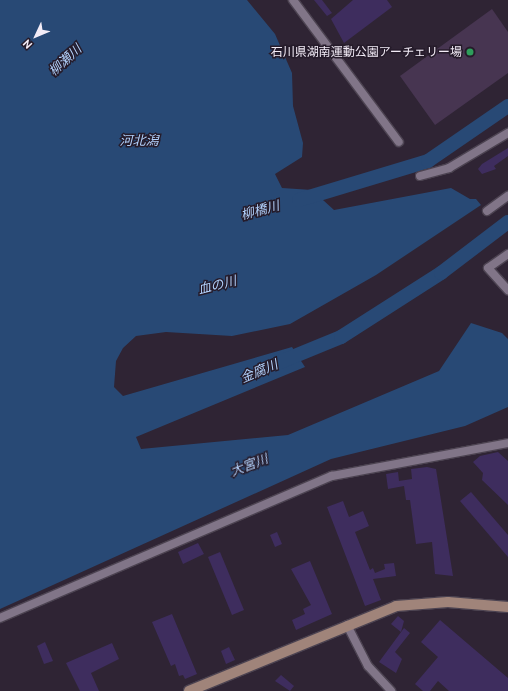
<!DOCTYPE html>
<html>
<head>
<meta charset="utf-8">
<style>
  body { margin:0 }
  #map { position:relative; width:508px; height:691px; overflow:hidden; background:#2f2434; font-family:Cabin,"Noto Sans JP",sans-serif }
  div>[style] { position:absolute }
  [style*='--x'] { left:calc(var(--x)*1px); top:calc(var(--y)*1px); width:calc(var(--w)*1px); rotate:calc(var(--a)*1deg) }
  .green>* { inset:0; background:#473551 }
  .water>* { inset:0; background:#284975 }
  .river>* { height:14px; margin:-7px; padding:0 7px; transform-origin:7px; border-radius:7px; background:#284975 }
  .building>* { inset:0; background:#3e2d5e }
  .roads { filter:drop-shadow(1px 0 #4c4351) drop-shadow(-1px 0 #4c4351) drop-shadow(0 1px #4c4351) drop-shadow(0 -1px #4c4351) }
  .street>* { height:8px; margin:-4px; padding:0 4px; transform-origin:4px; border-radius:4px; background:#817588 }
  .secondary>* { height:10px; margin:-5px; padding:0 5px; transform-origin:5px; border-radius:5px; background:#a0847a }
  .dots>* { width:11px; height:11px; translate:-50% -50%; box-sizing:border-box; border:2px solid #251b2a; border-radius:50% }
  span { translate:-50% -50%; white-space:nowrap; text-align:center; line-height:1.15; -webkit-text-stroke:3px #251b2a; paint-order:stroke }
  .poi-label { font-size:12px; color:#f3ecf7 }
  .right { translate:-100% -50%; text-align:right }
  .water-label { font-size:13px; color:#b2d1fc; font-style:italic }
  .north { position:absolute; left:16px; top:16px; width:40px; height:40px; -webkit-text-stroke:3px #251b2a; paint-order:stroke; rotate:226deg; font-size:11px; font-weight:700; line-height:16px; text-align:center; color:#f3ecf7 }
  .north::after { content:''; display:block; margin:auto; width:14px; height:18px; background:#f3ecf7; clip-path:polygon(50% 0,100% 100%,50% 72%,0 100%) }
</style>
</head>
<body>
<div id="map">
  <div class="green">
    <i style="clip-path:polygon(492px 9px,508px 32px,508px 73px,435px 125px,400px 76px)"></i>
  </div>
  <div class="water">
    <i style="clip-path:polygon(0 0,247px 0,275px 34px,292px 73px,293px 106px,303px 143px,302px 157px,275px 174px,282px 188px,312px 190px,334px 210px,451px 188px,470px 199px,476px 199px,481px 205px,376px 275px,290px 324px,232px 336px,166px 332px,136px 336px,123px 348px,116px 361px,114px 387px,123px 396px,292px 347px,305px 367px,136px 437px,141px 449px,288px 435px,439px 371px,471px 323px,502px 333px,508px 339px,508px 407px,465px 426px,331px 459px,0 609px)"></i>
  </div>
  <div class="river">
    <i style="--x:299;--y:200;--w:135;--a:-16.8"></i>
    <i style="--x:428;--y:161;--w:97;--a:-34.5"></i>
    <i style="--x:280;--y:362;--w:66;--a:-22.3"></i>
    <i style="--x:341;--y:337;--w:119;--a:-32.6"></i>
    <i style="--x:441;--y:273;--w:84;--a:-37.3"></i>
  </div>
  <div class="building">
    <i style="clip-path:polygon(314px 0,322px 0,332px 13px,327px 16px)"></i>
    <i style="clip-path:polygon(353px 0,387px 0,392px 7px,344px 43px,331px 19px)"></i>
    <i style="clip-path:polygon(508px 148px,508px 156px,494px 166px,496px 169px,482px 174px,478px 169px,482px 164px)"></i>
    <i style="clip-path:polygon(498px 452px,508px 461px,508px 505px,482px 480px,483px 473px,473px 462px,480px 456px)"></i>
    <i style="clip-path:polygon(427px 467px,436px 469px,453px 576px,435px 574px,432px 542px,416px 544px,410px 500px,406px 500px,404px 486px,388px 489px,386px 474px,398px 472px,399px 481px,412px 479px,411px 469px)"></i>
    <i style="clip-path:polygon(471px 492px,508px 535px,508px 557px,460px 501px)"></i>
    <i style="clip-path:polygon(343px 501px,349px 517px,363px 511px,369px 526px,355px 532px,370px 570px,373px 568px,375px 573px,385px 569px,384px 564px,394px 563px,396px 576px,373px 579px,381px 600px,365px 606px,327px 507px)"></i>
    <i style="clip-path:polygon(277px 532px,282px 544px,275px 547px,270px 535px)"></i>
    <i style="clip-path:polygon(198px 543px,204px 554px,183px 564px,178px 552px)"></i>
    <i style="clip-path:polygon(220px 552px,244px 610px,232px 615px,208px 557px)"></i>
    <i style="clip-path:polygon(310px 561px,332px 614px,296px 630px,292px 620px,305px 614px,303px 609px,311px 605px,291px 569px)"></i>
    <i style="clip-path:polygon(172px 614px,197px 674px,185px 679px,183px 675px,179px 676px,175px 664px,171px 666px,152px 622px)"></i>
    <i style="clip-path:polygon(398px 616px,404px 621px,401px 632px,391px 624px)"></i>
    <i style="clip-path:polygon(440px 620px,508px 678px,508px 691px,449px 691px,438px 681px,430px 691px,423px 691px,415px 684px,438px 657px,421px 642px)"></i>
    <i style="clip-path:polygon(404px 628px,410px 633px,395px 652px,402px 659px,396px 673px,379px 662px)"></i>
    <i style="clip-path:polygon(45px 642px,53px 661px,44px 664px,37px 646px)"></i>
    <i style="clip-path:polygon(112px 643px,119px 659px,91px 673px,99px 691px,80px 691px,66px 663px)"></i>
    <i style="clip-path:polygon(229px 647px,235px 660px,226px 664px,221px 651px)"></i>
    <i style="clip-path:polygon(281px 675px,294px 686px,290px 691px,275px 681px)"></i>
  </div>
  <div class="roads">
    <div class="street">
      <i style="--x:293;--y:0;--w:177;--a:53.3"></i>
      <i style="--x:420;--y:176;--w:30;--a:-15"></i>
      <i style="--x:449;--y:168;--w:69;--a:-30.7"></i>
      <i style="--x:487;--y:211;--w:26;--a:-36"></i>
      <i style="--x:508;--y:254;--w:24;--a:145"></i>
      <i style="--x:488;--y:268;--w:30;--a:48"></i>
      <i style="--x:0;--y:618;--w:361;--a:-23.2"></i>
      <i style="--x:332;--y:476;--w:179;--a:-10.6"></i>
      <i style="--x:347;--y:625;--w:46;--a:62.9"></i>
      <i style="--x:368;--y:666;--w:34;--a:47"></i>
    </div>
    <div class="secondary">
      <i style="--x:189;--y:691;--w:224;--a:-22.3"></i>
      <i style="--x:396;--y:606;--w:52;--a:-4.4"></i>
      <i style="--x:448;--y:602;--w:60;--a:4.8"></i>
    </div>
  </div>
  <div class="dots">
    <i style="left:470px;top:52px;background:#2e9e5b"></i>
  </div>
  <div class="poi-label">
    <span class="right" style="left:462px;top:52px">石川県湖南運動公園アーチェリー場</span>
  </div>
  <div class="water-label">
    <span style="left:65px;top:60px;rotate:-43deg">柳瀬川</span>
    <span style="left:139px;top:140px">河北潟</span>
    <span style="left:260px;top:210px;rotate:-15deg">柳橋川</span>
    <span style="left:217px;top:285px;rotate:-14deg">血の川</span>
    <span style="left:259px;top:371px;rotate:-23deg">金腐川</span>
    <span style="left:249px;top:465px;rotate:-21deg">大宮川</span>
  </div>
  <div class="north">N</div>
</div>
</body>
</html>
